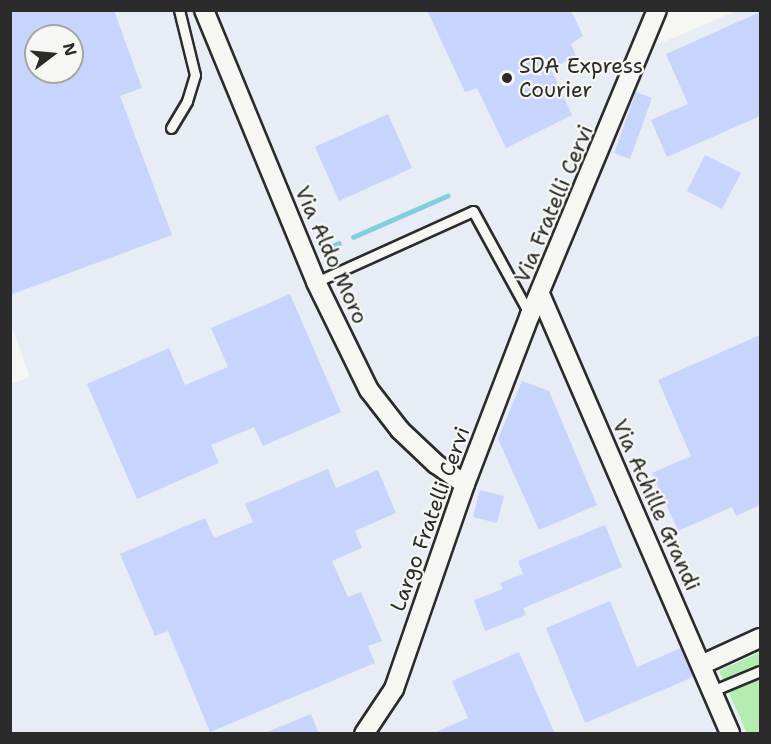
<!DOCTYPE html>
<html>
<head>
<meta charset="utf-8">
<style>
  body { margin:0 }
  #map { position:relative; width:771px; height:744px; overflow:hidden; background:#f6f6f2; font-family:"Shantell Sans",sans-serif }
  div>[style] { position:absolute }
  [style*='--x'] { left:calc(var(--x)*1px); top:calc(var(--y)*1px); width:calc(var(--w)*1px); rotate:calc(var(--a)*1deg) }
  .built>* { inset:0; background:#e8ecf5 }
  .green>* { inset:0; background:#b5edb0 }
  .stream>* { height:4.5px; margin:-2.25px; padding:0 2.25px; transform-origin:2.25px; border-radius:2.25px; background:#80cede }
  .building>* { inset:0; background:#c7d4fb }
  .roads { filter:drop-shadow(2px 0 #2b2b2b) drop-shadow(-2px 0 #2b2b2b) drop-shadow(0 2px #2b2b2b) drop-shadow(0 -2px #2b2b2b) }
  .lane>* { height:9px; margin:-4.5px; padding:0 4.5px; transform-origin:4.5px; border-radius:4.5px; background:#f6f6f2 }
  .street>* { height:18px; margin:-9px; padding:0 9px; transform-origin:9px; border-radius:9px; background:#f6f6f2 }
  .dots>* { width:16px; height:16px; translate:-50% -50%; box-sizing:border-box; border:3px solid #f6f6f2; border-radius:50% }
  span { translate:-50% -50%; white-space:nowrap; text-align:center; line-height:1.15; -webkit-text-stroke:4.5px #f6f6f2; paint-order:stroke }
  .poi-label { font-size:21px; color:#2b2b2b }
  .left { translate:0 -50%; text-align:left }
  .street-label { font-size:21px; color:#2b2b2b }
  .frame { position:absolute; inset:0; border:12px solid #2b2b2b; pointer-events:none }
  .north { position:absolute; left:24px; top:24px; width:60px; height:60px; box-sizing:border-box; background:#f6f6f2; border:2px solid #a5a5a2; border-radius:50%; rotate:74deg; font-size:16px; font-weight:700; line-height:24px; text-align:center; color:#2b2b2b }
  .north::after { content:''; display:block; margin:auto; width:21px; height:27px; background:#2b2b2b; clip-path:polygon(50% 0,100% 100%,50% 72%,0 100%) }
</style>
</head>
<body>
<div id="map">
  <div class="built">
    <i style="clip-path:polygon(evenodd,11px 11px,654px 11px,645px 39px,659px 44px,736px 11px,760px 11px,760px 733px,11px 733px,11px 384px,30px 377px,11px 325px,11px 11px,36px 36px,72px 36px,72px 72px,36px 72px,36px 36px)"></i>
  </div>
  <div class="green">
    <i style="clip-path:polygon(760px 652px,760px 733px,747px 733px,719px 671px)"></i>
  </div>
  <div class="stream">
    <i style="--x:353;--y:237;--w:103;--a:-23.6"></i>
    <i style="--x:321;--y:250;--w:19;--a:-21"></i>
  </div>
  <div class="building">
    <i style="clip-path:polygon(evenodd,10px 10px,114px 10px,142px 88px,120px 96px,172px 235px,10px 295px,10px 10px,36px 36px,72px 36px,72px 72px,36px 72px,36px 36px)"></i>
    <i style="clip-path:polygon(427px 10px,571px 10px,583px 36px,571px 44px,576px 56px,551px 69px,572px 115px,506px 148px,477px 88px,465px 92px)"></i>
    <i style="clip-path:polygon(760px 12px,760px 116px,667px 157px,651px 120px,688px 104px,666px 54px)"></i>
    <i style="clip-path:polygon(636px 92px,652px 98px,630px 159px,614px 153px)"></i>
    <i style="clip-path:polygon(388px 114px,412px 168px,339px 201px,315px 147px)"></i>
    <i style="clip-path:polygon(705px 155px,741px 173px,722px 209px,687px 191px)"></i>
    <i style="clip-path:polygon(290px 294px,341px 412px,263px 446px,254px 427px,211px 445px,219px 463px,137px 499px,87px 384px,169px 348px,185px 385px,228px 367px,211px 328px)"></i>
    <i style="clip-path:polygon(760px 335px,760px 505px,736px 516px,732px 507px,678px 531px,652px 473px,691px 456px,658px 380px)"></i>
    <i style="clip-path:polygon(522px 381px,549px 391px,597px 505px,539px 530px,498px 439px)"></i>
    <i style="clip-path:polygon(328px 469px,336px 488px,378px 470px,396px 513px,355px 531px,362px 548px,332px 561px,348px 597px,361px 592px,382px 641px,368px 646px,375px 663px,210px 732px,168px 631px,155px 636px,120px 554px,205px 518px,214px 538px,253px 522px,245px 504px)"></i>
    <i style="clip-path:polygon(480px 490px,504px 496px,497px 523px,473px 517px)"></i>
    <i style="clip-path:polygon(605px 525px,622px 567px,523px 608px,526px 615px,485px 631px,474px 600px,503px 589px,500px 583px,523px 574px,518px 561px)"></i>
    <i style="clip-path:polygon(610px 601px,637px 667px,681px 648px,693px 677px,585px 723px,546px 628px)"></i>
    <i style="clip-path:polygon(519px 652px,555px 734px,432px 734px,468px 718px,452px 681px)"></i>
    <i style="clip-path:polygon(311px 714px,319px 734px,265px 734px,265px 733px)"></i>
  </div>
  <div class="roads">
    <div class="lane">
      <i style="--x:171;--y:128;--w:31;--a:-59"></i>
      <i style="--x:187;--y:101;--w:27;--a:-73"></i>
      <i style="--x:195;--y:75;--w:67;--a:-103.8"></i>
      <i style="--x:316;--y:282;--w:172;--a:-24.3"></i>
      <i style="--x:473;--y:211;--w:119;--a:61.3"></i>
      <i style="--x:712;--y:691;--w:52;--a:-22.6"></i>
    </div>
    <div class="street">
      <i style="--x:204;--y:10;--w:294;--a:67.6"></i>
      <i style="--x:316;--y:282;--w:120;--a:63.9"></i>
      <i style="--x:369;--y:390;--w:51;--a:52.2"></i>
      <i style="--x:400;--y:430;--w:50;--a:43.4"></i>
      <i style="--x:436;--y:464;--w:35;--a:35"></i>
      <i style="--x:540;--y:294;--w:479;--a:66.6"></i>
      <i style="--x:701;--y:665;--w:65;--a:-24.6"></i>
      <i style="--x:364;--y:734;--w:54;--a:-56.3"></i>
      <i style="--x:394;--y:689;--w:217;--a:-70.9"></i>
      <i style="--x:465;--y:484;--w:181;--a:-69"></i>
      <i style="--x:530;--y:315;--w:330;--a:-67.4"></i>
    </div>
  </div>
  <div class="dots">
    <i style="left:507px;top:78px;background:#2b2b2b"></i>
  </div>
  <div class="poi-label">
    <span class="left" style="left:519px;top:78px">SDA Express<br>Courier</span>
  </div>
  <div class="street-label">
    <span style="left:554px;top:204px;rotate:-67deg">Via Fratelli Cervi</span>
    <span style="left:331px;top:255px;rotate:66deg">Via Aldo Moro</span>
    <span style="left:656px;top:505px;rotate:66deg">Via Achille Grandi</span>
    <span style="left:430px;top:519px;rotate:-70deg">Largo Fratelli Cervi</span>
  </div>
  <div class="frame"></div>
  <div class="north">N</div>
</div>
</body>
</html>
